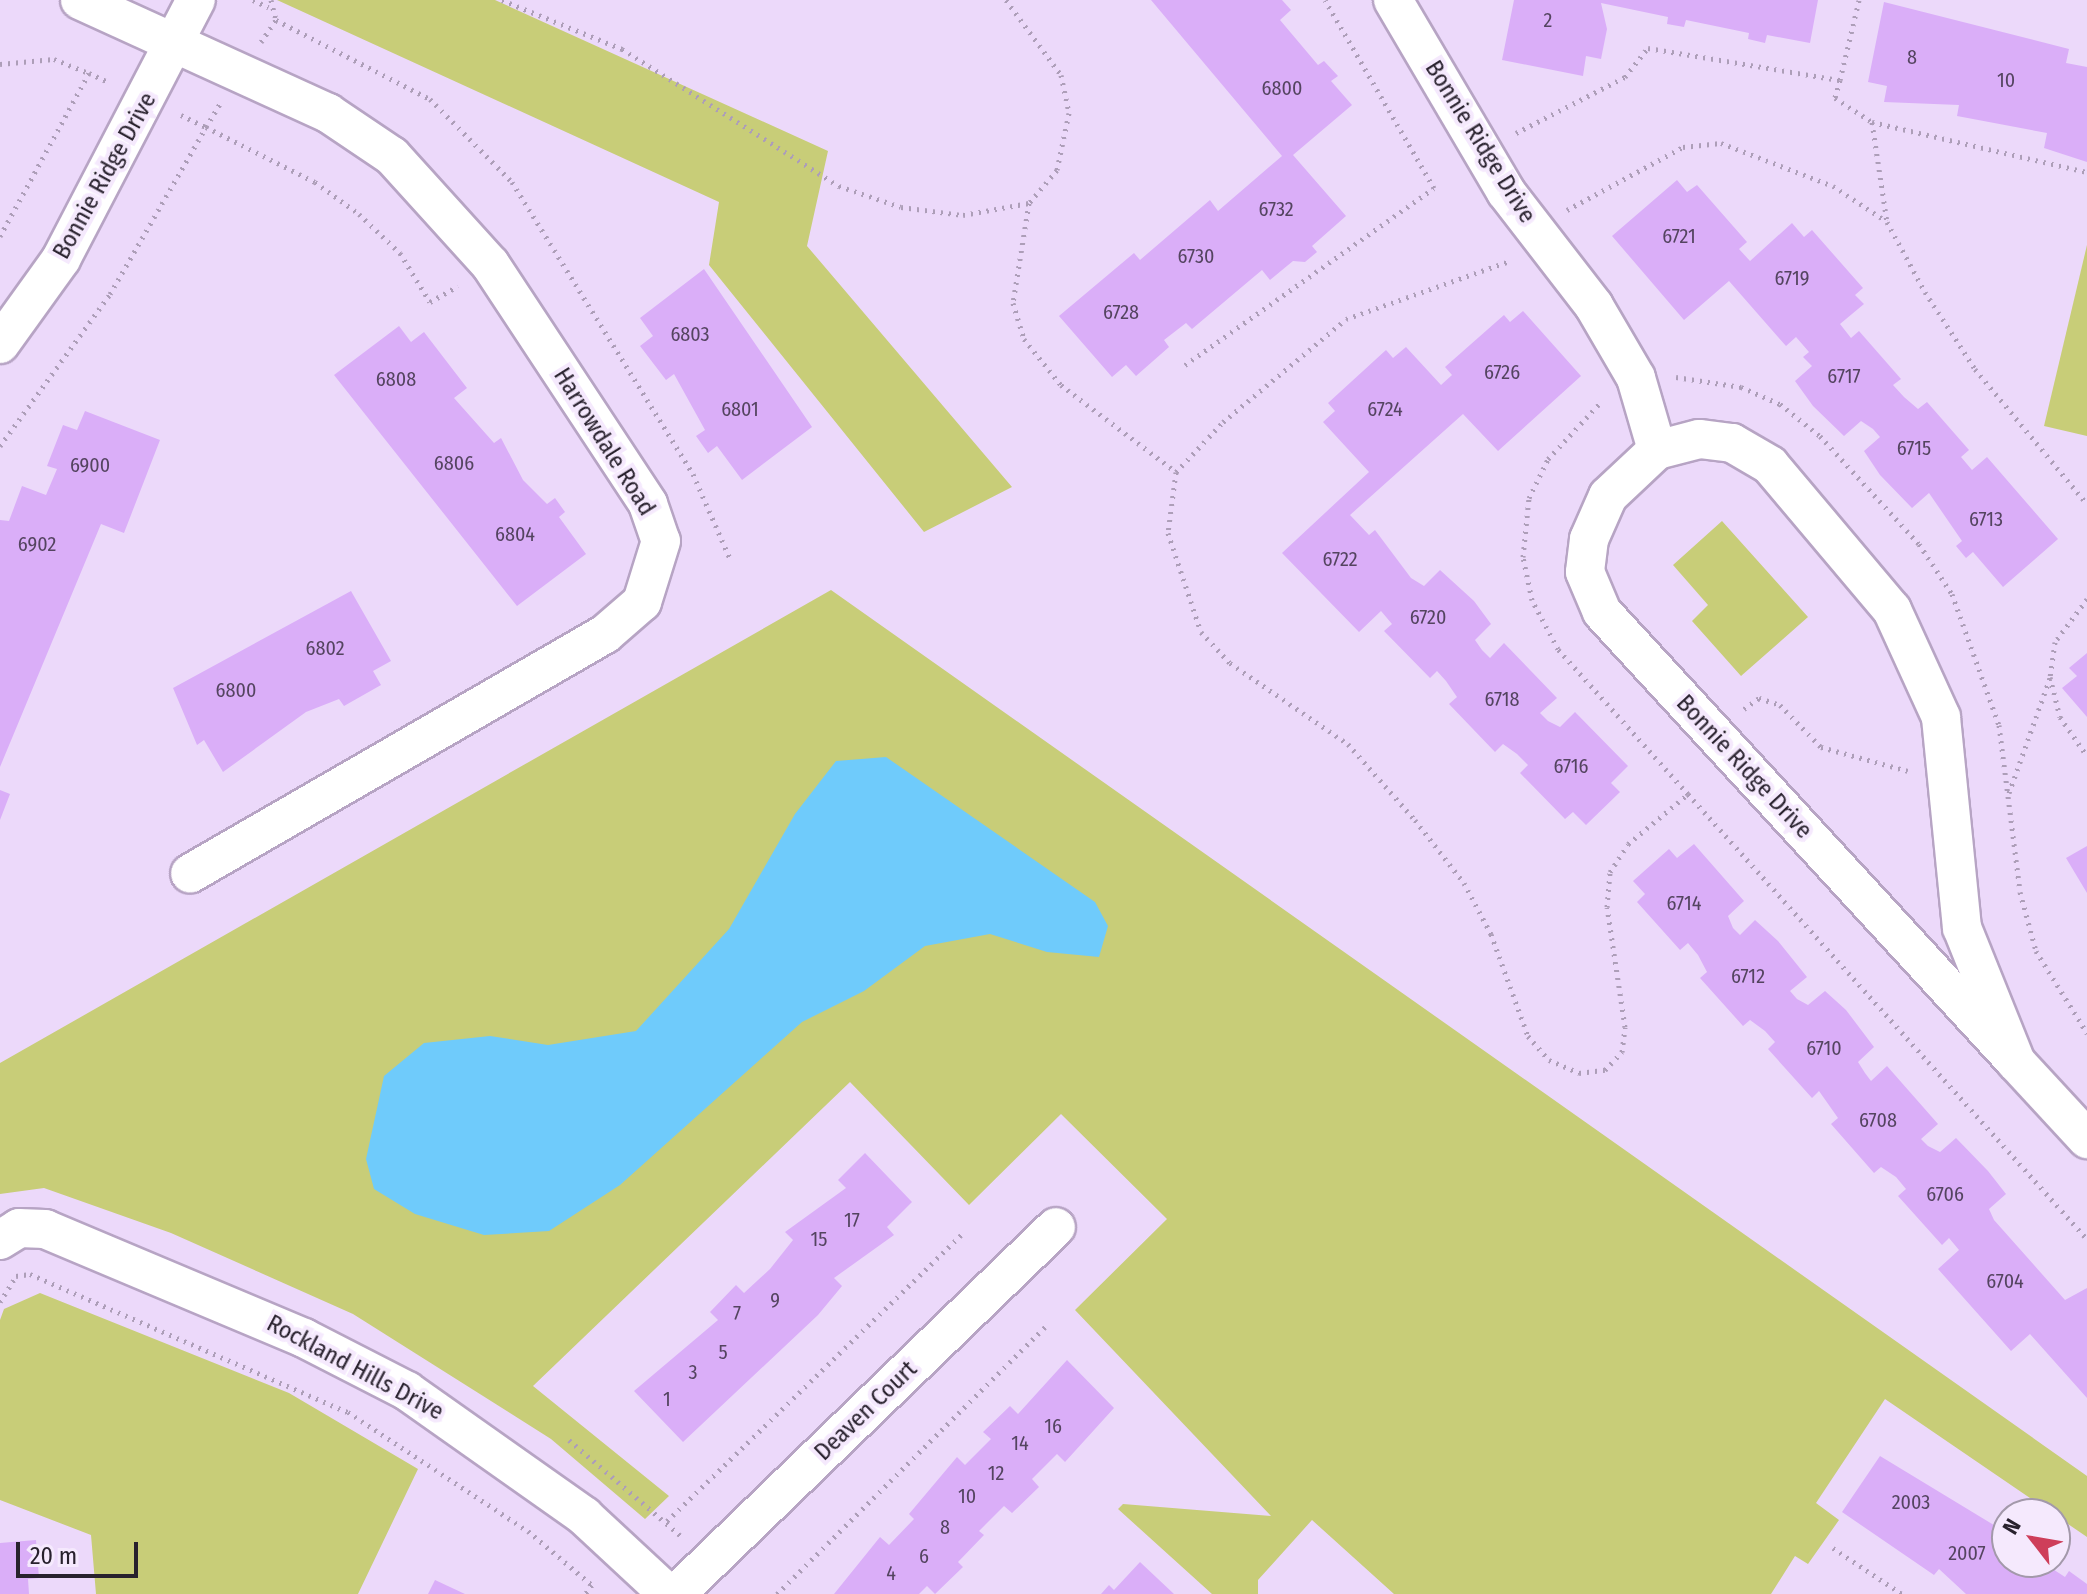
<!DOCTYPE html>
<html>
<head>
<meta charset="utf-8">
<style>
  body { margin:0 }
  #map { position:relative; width:2087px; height:1594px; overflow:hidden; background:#ecd9fa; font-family:"Fira Sans Condensed",sans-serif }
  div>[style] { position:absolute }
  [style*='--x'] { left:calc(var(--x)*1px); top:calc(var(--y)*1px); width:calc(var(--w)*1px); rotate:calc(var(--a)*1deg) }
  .green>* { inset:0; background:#c8cd78 }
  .water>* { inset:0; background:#6fcbfb }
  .building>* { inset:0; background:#daaef8 }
  .path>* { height:5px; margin-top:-2.5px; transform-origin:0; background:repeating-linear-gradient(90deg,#ad9eb8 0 2px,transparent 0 8px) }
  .roads { filter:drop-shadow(2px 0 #b7a4c4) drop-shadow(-2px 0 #b7a4c4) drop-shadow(0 2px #b7a4c4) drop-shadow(0 -2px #b7a4c4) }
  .street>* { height:38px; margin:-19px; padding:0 19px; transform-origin:19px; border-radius:19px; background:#fff }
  span { translate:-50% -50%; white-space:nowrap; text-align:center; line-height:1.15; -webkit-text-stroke:8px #f5e9fd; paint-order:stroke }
  .number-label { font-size:20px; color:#544460 }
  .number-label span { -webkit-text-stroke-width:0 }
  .street-label { font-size:24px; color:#28212d }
  .north { position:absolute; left:1991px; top:1498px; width:80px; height:80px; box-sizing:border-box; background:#f5e9fd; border:2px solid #a399aa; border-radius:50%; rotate:301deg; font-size:22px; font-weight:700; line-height:32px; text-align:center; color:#28212d }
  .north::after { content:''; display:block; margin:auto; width:28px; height:36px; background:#ce3e5a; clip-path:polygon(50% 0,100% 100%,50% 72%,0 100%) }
  .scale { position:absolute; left:16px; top:1542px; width:122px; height:36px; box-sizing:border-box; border:4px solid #28212d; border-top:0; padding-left:10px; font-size:24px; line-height:28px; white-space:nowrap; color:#28212d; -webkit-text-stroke:6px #f5e9fd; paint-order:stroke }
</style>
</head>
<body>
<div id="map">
  <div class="green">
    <i style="clip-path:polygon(277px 0,495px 0,828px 151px,807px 246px,1012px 487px,924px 532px,709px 265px,719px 202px)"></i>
    <i style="clip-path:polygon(2087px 245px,2087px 436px,2044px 426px)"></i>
    <i style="clip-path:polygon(1722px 521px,1808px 617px,1741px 676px,1692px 621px,1708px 605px,1673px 565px)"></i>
    <i style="clip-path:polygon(831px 590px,2087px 1476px,2087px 1537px,1885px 1399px,1816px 1503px,1839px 1520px,1808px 1564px,1795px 1556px,1771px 1594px,1394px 1594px,1312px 1520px,1258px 1580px,1258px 1594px,1212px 1594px,1118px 1509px,1123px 1504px,1271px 1516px,1075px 1310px,1167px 1219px,1061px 1114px,969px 1205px,850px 1082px,533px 1386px,669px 1496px,645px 1519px,551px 1439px,353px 1314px,171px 1233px,44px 1188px,0 1194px,0 1063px)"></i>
    <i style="clip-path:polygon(40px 1293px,289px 1393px,418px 1469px,358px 1594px,96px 1594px,91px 1535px,0 1500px,0 1320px,4px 1309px)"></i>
  </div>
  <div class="water">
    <i style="clip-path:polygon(886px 757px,1095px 902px,1108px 926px,1099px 957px,1047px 952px,990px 934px,925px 946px,864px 991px,802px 1022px,620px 1185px,549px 1231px,484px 1235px,415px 1214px,374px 1189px,366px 1159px,384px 1076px,424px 1043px,490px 1036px,548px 1045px,636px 1031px,729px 929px,795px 814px,836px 761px)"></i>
  </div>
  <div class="building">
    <i style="clip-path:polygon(1151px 0,1282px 0,1291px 10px,1280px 20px,1318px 65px,1324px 61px,1338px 76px,1331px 81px,1352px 105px,1293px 155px,1346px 216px,1312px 246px,1317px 252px,1305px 262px,1293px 261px,1270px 280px,1262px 270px,1192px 329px,1186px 323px,1164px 340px,1169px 347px,1136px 376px,1126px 365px,1112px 377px,1059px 316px,1134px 253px,1140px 260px,1210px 200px,1218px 211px,1282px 156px)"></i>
    <i style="clip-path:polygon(1514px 0,1818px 0,1810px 43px,1767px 35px,1765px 43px,1748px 39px,1749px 33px,1686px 20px,1684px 27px,1667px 24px,1668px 17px,1601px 3px,1607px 29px,1601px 59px,1586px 56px,1583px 76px,1502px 60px)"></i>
    <i style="clip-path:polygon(1884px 2px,2069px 49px,2066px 63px,2087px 67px,2087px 162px,2044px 148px,2047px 133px,1957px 116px,1959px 105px,1884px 102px,1887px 86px,1868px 82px)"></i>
    <i style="clip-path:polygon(1677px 180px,1687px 192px,1697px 185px,1747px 242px,1739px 249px,1750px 261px,1792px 223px,1804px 237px,1812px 230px,1863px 288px,1855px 295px,1864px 304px,1840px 324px,1851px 338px,1859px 331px,1901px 379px,1893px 385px,1904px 397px,1918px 409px,1927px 402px,1969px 450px,1961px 457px,1972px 470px,1987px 457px,2058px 539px,2003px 587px,1973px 552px,1966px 558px,1956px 546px,1962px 541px,1929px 493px,1912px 508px,1880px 475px,1864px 451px,1880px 437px,1873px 429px,1861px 421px,1844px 436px,1813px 406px,1795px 381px,1812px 366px,1803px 357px,1809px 352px,1796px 337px,1786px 346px,1729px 281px,1684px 320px,1612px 236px)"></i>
    <i style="clip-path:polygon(704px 269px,812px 427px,742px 480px,717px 446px,708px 453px,696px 436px,705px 430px,674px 374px,666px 380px,640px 346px,653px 336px,640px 318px)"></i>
    <i style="clip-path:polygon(1523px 311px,1581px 376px,1498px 451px,1463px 414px,1350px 515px,1369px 535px,1375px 530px,1411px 578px,1424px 586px,1440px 570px,1474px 601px,1491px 624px,1475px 640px,1482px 650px,1490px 658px,1504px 643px,1557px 698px,1540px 713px,1548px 721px,1560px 727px,1575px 712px,1628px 766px,1611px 783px,1620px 792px,1586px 825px,1573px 812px,1565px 819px,1520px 773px,1528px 765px,1517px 754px,1503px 744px,1495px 752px,1449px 704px,1457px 697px,1446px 681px,1437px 671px,1430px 678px,1384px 631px,1392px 624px,1381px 611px,1359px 632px,1282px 553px,1369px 472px,1323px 422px,1335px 411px,1328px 403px,1386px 350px,1393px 358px,1406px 347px,1441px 385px,1452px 375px,1445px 367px,1504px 315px,1510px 322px)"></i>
    <i style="clip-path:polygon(399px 326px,411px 342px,424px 332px,467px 388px,454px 398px,494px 443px,501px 438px,523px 480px,547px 504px,555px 498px,565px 512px,559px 517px,586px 554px,517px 606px,334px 375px)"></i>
    <i style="clip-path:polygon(85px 411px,160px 440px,124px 533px,101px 524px,0 767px,0 520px,9px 521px,22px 486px,46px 495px,57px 469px,47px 466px,63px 425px,77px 430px)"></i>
    <i style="clip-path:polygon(351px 591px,391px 661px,373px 671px,381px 685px,344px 706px,339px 699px,306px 712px,223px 772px,204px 740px,197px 745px,173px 688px)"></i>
    <i style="clip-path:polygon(2087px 653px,2087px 717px,2062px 688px,2077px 676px,2069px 668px)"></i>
    <i style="clip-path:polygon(0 790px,10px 794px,0 820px)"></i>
    <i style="clip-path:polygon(1694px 844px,1744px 901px,1728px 916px,1733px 928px,1740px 935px,1755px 920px,1778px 941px,1807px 977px,1790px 991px,1797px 999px,1808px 1005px,1825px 991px,1846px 1010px,1874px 1047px,1858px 1062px,1865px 1073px,1871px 1081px,1887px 1066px,1938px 1124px,1921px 1139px,1928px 1146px,1940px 1152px,1956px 1138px,1988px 1171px,2006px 1194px,1989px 1209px,1994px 1220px,2065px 1300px,2087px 1288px,2087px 1398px,2030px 1334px,2011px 1351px,1938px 1269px,1959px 1250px,1949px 1238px,1942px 1245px,1898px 1196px,1906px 1189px,1896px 1177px,1881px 1167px,1874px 1173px,1831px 1124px,1838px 1118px,1819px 1091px,1812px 1098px,1768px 1049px,1775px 1042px,1765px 1031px,1750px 1020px,1743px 1026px,1700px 978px,1707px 972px,1698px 955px,1688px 943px,1680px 950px,1637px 902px,1645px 894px,1633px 881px,1669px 849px,1677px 858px)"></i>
    <i style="clip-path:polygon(2087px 846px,2087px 893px,2066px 858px)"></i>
    <i style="clip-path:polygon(865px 1153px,912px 1202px,887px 1227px,894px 1235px,834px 1278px,842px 1286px,818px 1315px,683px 1442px,634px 1391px,718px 1320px,710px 1312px,736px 1285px,744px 1293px,770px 1269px,793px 1240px,785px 1232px,846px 1188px,838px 1180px)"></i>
    <i style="clip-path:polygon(1067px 1360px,1114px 1408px,1065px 1462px,1057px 1454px,1032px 1479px,1039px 1487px,1012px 1513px,1004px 1506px,979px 1531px,984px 1535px,958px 1562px,963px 1567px,935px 1594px,927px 1586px,919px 1594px,834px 1594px,880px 1537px,889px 1545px,914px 1519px,909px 1514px,957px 1457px,965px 1465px,991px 1439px,983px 1432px,1010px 1406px,1018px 1414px)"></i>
    <i style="clip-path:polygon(1880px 1456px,2007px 1533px,2001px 1543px,2007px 1562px,2042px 1562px,2065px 1577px,2069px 1571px,2087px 1584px,2087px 1594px,1966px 1594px,1939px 1569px,1934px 1575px,1842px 1512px)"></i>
    <i style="clip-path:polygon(36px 1540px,39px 1578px,28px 1579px,29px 1594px,0 1594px,0 1543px)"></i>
    <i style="clip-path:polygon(1140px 1562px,1174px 1594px,1101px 1594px,1109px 1585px,1114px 1590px)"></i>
    <i style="clip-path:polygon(435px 1580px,465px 1594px,428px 1594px)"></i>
  </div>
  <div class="path">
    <i style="--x:253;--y:0;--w:17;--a:25"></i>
    <i style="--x:271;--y:0;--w:21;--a:76"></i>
    <i style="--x:276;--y:20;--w:173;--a:27.2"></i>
    <i style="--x:430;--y:99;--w:117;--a:45.3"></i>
    <i style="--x:512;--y:182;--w:344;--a:58.2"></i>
    <i style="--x:693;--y:474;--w:95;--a:66.4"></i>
    <i style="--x:502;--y:0;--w:130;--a:22.2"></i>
    <i style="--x:622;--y:49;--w:257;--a:32.3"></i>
    <i style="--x:839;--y:186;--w:65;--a:18.7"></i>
    <i style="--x:901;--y:207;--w:63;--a:7.4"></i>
    <i style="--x:963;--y:215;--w:67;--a:-10.3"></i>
    <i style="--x:1029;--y:203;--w:101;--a:99.1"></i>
    <i style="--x:1013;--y:303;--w:38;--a:73"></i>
    <i style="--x:1024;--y:339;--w:59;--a:51.2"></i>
    <i style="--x:1061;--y:385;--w:144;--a:37.1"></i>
    <i style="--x:1176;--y:472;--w:69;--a:-46.8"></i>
    <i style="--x:1223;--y:422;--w:160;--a:-39.9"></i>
    <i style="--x:1346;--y:319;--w:174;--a:-19.5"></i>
    <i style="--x:1006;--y:0;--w:93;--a:53.7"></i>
    <i style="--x:1061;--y:75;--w:39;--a:78"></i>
    <i style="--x:1069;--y:113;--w:58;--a:101.9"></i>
    <i style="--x:1057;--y:170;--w:43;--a:130.3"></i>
    <i style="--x:261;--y:42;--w:27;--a:-56"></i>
    <i style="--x:0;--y:64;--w:54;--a:-5.3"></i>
    <i style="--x:54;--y:59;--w:38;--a:22"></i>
    <i style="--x:89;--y:73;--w:186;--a:118.6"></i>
    <i style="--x:89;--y:73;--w:23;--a:25"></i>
    <i style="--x:1840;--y:80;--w:82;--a:-76.6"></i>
    <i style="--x:181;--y:115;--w:28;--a:26"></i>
    <i style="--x:206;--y:127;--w:27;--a:-59"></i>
    <i style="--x:1872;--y:122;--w:101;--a:81.5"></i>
    <i style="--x:1887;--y:222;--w:80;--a:61.5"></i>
    <i style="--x:1925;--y:292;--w:92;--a:57"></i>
    <i style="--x:1975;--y:369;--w:175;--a:50.3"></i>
    <i style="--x:1516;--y:133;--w:123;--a:-27.2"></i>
    <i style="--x:1625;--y:77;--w:37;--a:-52"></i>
    <i style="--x:1648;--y:48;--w:195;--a:9.5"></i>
    <i style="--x:1840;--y:80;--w:19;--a:106"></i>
    <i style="--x:1835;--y:98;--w:44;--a:33"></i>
    <i style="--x:1872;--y:122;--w:221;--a:13.1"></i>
    <i style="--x:1567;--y:210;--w:132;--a:-28.5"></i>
    <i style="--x:1683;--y:147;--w:38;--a:-6"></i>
    <i style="--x:1721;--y:143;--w:120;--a:21"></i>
    <i style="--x:1833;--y:186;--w:64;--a:33.4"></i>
    <i style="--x:1185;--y:365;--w:305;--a:-35.4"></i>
    <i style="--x:1434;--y:188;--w:217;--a:-120.1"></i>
    <i style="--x:1676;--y:377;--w:66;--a:8.7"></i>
    <i style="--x:1741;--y:387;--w:43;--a:23.6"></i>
    <i style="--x:1780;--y:404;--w:51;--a:38.7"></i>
    <i style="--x:1820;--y:436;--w:147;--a:47.5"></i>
    <i style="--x:1919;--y:544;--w:60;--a:56.6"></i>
    <i style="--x:1952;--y:594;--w:139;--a:70.3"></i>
    <i style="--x:1999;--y:725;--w:168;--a:82.8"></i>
    <i style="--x:2020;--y:892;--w:61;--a:74.8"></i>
    <i style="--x:2036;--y:951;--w:97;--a:58.1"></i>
    <i style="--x:0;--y:446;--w:188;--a:-54.1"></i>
    <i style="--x:110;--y:294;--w:193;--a:-60.1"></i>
    <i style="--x:206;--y:127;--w:122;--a:26.8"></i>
    <i style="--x:315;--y:182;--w:54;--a:36"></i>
    <i style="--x:359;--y:214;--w:57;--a:43.6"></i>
    <i style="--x:400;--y:253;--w:57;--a:58.5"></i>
    <i style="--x:430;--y:302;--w:32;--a:-30"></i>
    <i style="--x:1176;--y:472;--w:62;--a:97.5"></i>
    <i style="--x:1168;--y:533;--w:104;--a:71.6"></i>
    <i style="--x:1201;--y:632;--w:42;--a:46.9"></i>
    <i style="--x:1230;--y:663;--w:143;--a:34.5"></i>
    <i style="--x:1348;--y:744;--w:101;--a:48.6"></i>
    <i style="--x:1415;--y:820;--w:80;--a:52.1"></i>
    <i style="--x:1464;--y:883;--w:58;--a:62.1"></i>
    <i style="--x:1491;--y:934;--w:109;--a:70.1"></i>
    <i style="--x:1528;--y:1036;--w:32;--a:49"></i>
    <i style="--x:1549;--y:1060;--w:33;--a:23"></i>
    <i style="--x:1579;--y:1073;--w:26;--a:-7"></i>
    <i style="--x:1605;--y:1070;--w:25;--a:-47"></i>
    <i style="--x:1622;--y:1052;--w:25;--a:-83"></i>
    <i style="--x:1625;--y:1027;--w:121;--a:-98.5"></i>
    <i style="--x:1607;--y:907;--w:35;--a:-85"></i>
    <i style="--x:1610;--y:872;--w:33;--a:-57"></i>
    <i style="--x:1628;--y:844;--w:78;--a:-39.8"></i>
    <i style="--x:1688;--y:794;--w:195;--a:-131.9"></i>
    <i style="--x:1558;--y:649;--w:55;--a:-118"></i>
    <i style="--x:1532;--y:600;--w:44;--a:-101.8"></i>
    <i style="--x:1523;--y:557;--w:59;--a:-84.2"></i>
    <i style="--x:1529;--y:498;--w:43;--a:-64"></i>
    <i style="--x:1548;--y:459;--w:78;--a:-47.1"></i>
    <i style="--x:2087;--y:599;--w:54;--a:126.7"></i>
    <i style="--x:2055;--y:642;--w:35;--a:98"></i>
    <i style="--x:2050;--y:677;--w:41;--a:76"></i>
    <i style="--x:2060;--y:717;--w:47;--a:55.3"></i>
    <i style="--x:1744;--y:709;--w:19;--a:-36"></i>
    <i style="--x:1759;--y:698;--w:22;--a:18"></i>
    <i style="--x:1780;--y:705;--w:59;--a:45.7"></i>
    <i style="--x:1821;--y:747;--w:90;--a:15.4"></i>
    <i style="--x:2009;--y:793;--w:122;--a:-70.4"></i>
    <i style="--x:1688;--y:794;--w:598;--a:48.12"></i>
    <i style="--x:0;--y:1302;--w:31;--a:-58"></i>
    <i style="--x:16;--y:1276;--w:14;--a:-8"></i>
    <i style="--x:30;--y:1274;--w:347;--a:23.5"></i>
    <i style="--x:348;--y:1412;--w:216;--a:33.5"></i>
    <i style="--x:528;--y:1531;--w:84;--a:40.2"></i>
    <i style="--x:592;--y:1585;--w:11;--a:128"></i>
    <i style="--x:569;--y:1440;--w:148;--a:40.6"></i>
    <i style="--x:667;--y:1521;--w:413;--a:-44.2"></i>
    <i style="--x:1833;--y:1548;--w:83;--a:33.7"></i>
    <i style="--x:777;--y:1594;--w:383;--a:-44.9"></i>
  </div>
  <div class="roads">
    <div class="street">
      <i style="--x:80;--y:0;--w:273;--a:24.5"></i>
      <i style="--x:328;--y:113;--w:77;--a:33.9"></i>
      <i style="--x:392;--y:156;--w:146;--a:47.8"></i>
      <i style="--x:490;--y:264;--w:287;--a:56.6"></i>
      <i style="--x:648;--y:504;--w:39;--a:71"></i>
      <i style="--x:661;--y:541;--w:64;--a:107.3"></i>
      <i style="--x:642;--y:602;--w:49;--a:139.1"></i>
      <i style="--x:605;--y:634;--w:479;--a:150"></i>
      <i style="--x:1393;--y:0;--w:223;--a:59.5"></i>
      <i style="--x:1506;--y:192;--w:144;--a:52.3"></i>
      <i style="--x:1594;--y:306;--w:83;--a:59.7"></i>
      <i style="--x:1636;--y:378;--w:75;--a:73.7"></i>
      <i style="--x:0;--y:344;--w:105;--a:-54.3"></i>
      <i style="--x:61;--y:259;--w:292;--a:-62.5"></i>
      <i style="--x:2016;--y:1062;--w:144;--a:-111.9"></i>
      <i style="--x:1962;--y:928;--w:212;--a:-95.7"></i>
      <i style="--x:1941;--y:717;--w:118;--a:-114.6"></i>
      <i style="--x:1892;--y:610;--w:189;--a:-130.1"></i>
      <i style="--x:1770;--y:465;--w:44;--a:-149.9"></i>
      <i style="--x:1732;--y:443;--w:33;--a:-173"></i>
      <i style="--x:1699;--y:439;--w:43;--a:165.3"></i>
      <i style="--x:1657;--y:450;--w:67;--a:136.8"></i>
      <i style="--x:1608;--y:496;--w:47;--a:113.8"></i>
      <i style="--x:1589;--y:539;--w:33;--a:97"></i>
      <i style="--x:1585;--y:572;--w:43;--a:67"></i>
      <i style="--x:1602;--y:612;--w:611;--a:47.39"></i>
      <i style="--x:2016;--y:1062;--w:105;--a:47.3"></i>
      <i style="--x:0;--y:1240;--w:22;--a:-32"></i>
      <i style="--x:19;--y:1228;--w:26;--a:2"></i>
      <i style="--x:45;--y:1229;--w:281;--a:22.8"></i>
      <i style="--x:304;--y:1338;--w:116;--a:27.2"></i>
      <i style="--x:407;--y:1391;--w:217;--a:35.2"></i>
      <i style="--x:584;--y:1516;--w:115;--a:42.9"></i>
      <i style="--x:676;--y:1594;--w:528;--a:-44"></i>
    </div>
  </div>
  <div class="number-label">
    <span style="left:1548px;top:20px">2</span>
    <span style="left:1912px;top:57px">8</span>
    <span style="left:2006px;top:80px">10</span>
    <span style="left:1282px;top:88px">6800</span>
    <span style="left:1276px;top:209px">6732</span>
    <span style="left:1679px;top:236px">6721</span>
    <span style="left:1196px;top:256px">6730</span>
    <span style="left:1792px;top:278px">6719</span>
    <span style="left:1121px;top:312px">6728</span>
    <span style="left:690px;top:334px">6803</span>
    <span style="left:1502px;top:372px">6726</span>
    <span style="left:1844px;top:376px">6717</span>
    <span style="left:396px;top:379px">6808</span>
    <span style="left:740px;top:409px">6801</span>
    <span style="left:1385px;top:409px">6724</span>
    <span style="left:1914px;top:448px">6715</span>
    <span style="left:454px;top:463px">6806</span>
    <span style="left:90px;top:465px">6900</span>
    <span style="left:1986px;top:519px">6713</span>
    <span style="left:515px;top:534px">6804</span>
    <span style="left:37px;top:544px">6902</span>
    <span style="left:1340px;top:559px">6722</span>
    <span style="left:1428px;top:617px">6720</span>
    <span style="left:325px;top:648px">6802</span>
    <span style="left:236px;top:690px">6800</span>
    <span style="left:1502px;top:699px">6718</span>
    <span style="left:1571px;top:766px">6716</span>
    <span style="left:1684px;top:903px">6714</span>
    <span style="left:1748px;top:976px">6712</span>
    <span style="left:1824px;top:1048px">6710</span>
    <span style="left:1878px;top:1120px">6708</span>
    <span style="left:1945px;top:1194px">6706</span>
    <span style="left:852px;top:1220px">17</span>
    <span style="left:819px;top:1239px">15</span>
    <span style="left:2005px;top:1281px">6704</span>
    <span style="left:775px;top:1300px">9</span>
    <span style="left:737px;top:1313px">7</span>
    <span style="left:723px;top:1352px">5</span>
    <span style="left:693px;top:1372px">3</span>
    <span style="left:667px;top:1399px">1</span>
    <span style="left:1053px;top:1426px">16</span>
    <span style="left:1020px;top:1443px">14</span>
    <span style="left:996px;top:1473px">12</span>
    <span style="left:967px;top:1496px">10</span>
    <span style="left:1911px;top:1502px">2003</span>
    <span style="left:945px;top:1527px">8</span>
    <span style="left:1967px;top:1553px">2007</span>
    <span style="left:924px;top:1556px">6</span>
    <span style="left:891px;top:1573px">4</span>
  </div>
  <div class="street-label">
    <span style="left:1480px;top:142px;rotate:58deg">Bonnie Ridge Drive</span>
    <span style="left:105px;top:176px;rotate:-61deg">Bonnie Ridge Drive</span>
    <span style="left:604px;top:442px;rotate:58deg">Harrowdale Road</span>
    <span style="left:1744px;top:767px;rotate:47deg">Bonnie Ridge Drive</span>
    <span style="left:355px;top:1368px;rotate:28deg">Rockland Hills Drive</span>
    <span style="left:866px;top:1411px;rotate:-44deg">Deaven Court</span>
  </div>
  <div class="north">N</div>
  <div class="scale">20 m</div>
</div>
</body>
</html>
